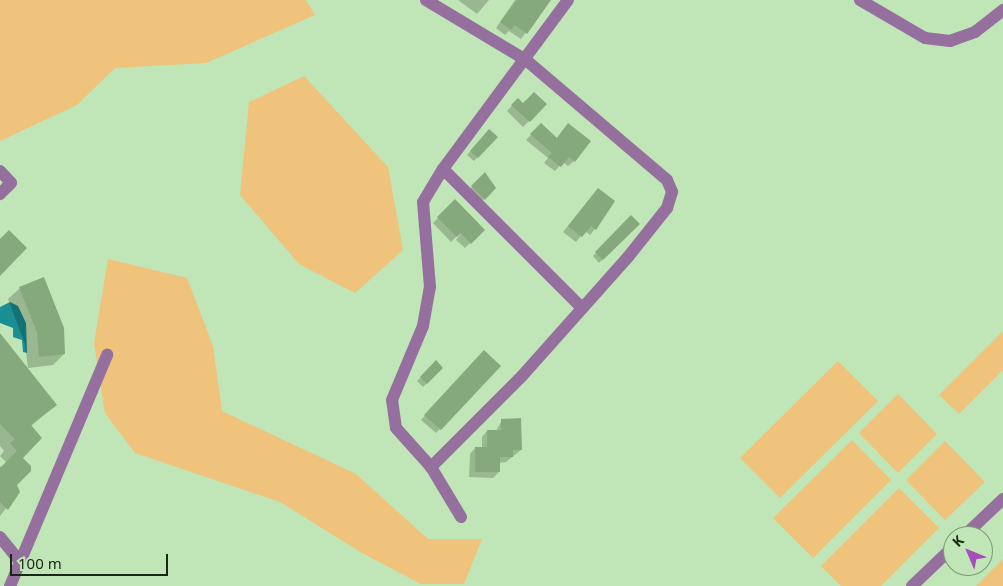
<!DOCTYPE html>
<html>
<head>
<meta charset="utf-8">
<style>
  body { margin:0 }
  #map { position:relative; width:1003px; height:586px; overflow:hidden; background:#c0e5b6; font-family:"Noto Sans",sans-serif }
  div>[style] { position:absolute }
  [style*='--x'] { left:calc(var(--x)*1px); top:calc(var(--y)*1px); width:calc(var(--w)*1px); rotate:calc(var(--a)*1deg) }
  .green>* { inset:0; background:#efc37c }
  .water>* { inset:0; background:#198f94 }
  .shadow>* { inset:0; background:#0003 }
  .building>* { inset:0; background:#85a87c }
  .minor>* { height:12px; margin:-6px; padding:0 6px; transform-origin:6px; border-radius:6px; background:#95709f }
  span { translate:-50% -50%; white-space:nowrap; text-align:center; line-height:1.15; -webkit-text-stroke:4px #c0e5b6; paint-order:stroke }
  .north { position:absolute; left:943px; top:526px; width:50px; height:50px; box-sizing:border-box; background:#c0e5b6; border:1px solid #7d9976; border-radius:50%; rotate:315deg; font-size:14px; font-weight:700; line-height:20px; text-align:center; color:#192715 }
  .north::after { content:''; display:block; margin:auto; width:18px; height:22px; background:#a64fbc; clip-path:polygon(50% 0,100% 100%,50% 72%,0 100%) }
  .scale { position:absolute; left:10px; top:554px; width:158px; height:22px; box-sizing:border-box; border:2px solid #192715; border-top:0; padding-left:6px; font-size:15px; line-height:18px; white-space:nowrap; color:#192715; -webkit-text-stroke:4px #c0e5b6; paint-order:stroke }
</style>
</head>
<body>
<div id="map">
  <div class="green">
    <i style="clip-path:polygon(0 0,306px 0,315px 15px,206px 63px,115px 68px,77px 105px,0 141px)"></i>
    <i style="clip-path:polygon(304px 76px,388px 167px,403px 250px,355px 293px,299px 264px,240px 195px,249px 102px)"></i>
    <i style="clip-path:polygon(108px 259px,187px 278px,213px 346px,222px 411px,356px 474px,428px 539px,482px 539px,464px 584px,421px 584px,362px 553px,280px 502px,135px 453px,105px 413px,94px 343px)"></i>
    <i style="clip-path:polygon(1003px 331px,1003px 370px,959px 414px,939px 395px)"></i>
    <i style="clip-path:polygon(838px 361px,878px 401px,780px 498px,740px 458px)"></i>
    <i style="clip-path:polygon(898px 394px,937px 434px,898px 473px,859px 433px)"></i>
    <i style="clip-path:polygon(852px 440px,891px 480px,813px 558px,773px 518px)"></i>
    <i style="clip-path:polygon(945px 441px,985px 482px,945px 520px,906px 480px)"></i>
    <i style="clip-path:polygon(899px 488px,939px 528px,881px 586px,841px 586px,821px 566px)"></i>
    <i style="clip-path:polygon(1003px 559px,1003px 586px,976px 586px)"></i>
  </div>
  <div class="water">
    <i style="clip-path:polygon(10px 302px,18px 306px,26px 323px,27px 353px,23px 352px,22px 340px,13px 337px,13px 328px,0 323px,0 307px)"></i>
  </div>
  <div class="shadow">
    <i style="clip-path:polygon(458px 0,489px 0,477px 14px)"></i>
    <i style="clip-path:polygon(515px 0,550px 0,521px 39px,509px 31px,505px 35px,496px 28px)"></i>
    <i style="clip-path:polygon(518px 99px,523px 104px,545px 105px,523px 127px,507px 111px)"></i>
    <i style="clip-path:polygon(541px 124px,556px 139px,563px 130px,574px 161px,568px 166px,563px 162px,555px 171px,544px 163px,548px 158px,526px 140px)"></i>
    <i style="clip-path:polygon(489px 131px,496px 137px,474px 161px,467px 155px)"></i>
    <i style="clip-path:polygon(485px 174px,495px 188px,481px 202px,469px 190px)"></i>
    <i style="clip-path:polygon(593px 195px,595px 229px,590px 235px,585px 231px,576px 242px,563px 232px)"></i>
    <i style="clip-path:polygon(455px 201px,483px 230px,465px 248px,456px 240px,465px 228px,451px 242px,433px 223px)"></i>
    <i style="clip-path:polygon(631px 217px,638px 224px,599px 263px,593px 256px)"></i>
    <i style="clip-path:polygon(20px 288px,64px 354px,53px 365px,28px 368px,25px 344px,8px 299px)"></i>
    <i style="clip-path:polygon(0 335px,55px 405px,31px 426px,16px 485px,19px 492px,0 516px,0 466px,2px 468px,7px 463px,0 456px,4px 451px,0 446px)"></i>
    <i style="clip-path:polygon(484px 352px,499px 366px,436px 433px,421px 420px)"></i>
    <i style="clip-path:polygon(436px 362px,442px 368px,423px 387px,417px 381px)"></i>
    <i style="clip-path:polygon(502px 420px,521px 450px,506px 462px,499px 463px,499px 472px,493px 478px,469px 477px,470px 454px,475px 448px,482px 448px,482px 437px,487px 431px,496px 431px)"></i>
  </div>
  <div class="building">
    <i style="clip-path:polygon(517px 0,551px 0,527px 34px,515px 25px,511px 30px,500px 22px)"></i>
    <i style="clip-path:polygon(534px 92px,547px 104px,530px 122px,511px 105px,518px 98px,523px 103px)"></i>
    <i style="clip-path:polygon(541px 123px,557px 138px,568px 123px,591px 141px,575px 162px,569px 157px,561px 167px,548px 157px,552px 153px,530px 134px)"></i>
    <i style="clip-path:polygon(489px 129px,498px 137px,478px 158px,470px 151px)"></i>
    <i style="clip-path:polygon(485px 172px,496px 188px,485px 200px,471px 186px)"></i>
    <i style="clip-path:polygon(598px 188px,615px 201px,596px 230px,591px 226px,582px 237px,568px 226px)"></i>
    <i style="clip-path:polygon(455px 199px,485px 230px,471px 244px,461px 233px,457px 237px,437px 217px)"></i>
    <i style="clip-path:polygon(631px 215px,640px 224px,603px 260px,595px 252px)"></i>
    <i style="clip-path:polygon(9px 230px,27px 248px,0 276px,0 239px)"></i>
    <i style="clip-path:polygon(44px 277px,64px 328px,65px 354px,39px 357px,37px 332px,19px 287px)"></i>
    <i style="clip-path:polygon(0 333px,57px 405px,31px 425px,42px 438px,23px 458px,31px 466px,31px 471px,17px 485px,20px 492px,8px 510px,0 502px,0 468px,17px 451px,10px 443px,15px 439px,0 424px)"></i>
    <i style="clip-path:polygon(484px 350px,501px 366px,441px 430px,424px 415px)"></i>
    <i style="clip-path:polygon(436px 360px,443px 368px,427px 384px,420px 377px)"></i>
    <i style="clip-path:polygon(521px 418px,522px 450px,513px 450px,513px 457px,500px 457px,500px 472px,475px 472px,475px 447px,487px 447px,487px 430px,501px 430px,501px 419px)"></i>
  </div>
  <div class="minor">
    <i style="--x:426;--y:0;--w:117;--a:31"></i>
    <i style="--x:526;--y:60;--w:185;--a:40.4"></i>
    <i style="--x:667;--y:180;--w:13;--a:67"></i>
    <i style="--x:672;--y:192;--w:17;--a:107"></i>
    <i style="--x:667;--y:208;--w:63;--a:128.5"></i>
    <i style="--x:628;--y:257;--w:159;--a:131.7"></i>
    <i style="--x:522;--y:376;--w:129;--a:135"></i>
    <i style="--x:860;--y:0;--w:75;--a:30.3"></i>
    <i style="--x:925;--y:38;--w:25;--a:7"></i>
    <i style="--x:950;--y:41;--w:27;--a:-20"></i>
    <i style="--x:975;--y:32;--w:36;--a:-38"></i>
    <i style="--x:443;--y:169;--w:197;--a:45"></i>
    <i style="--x:0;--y:171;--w:16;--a:47"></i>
    <i style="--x:11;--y:183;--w:16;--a:135"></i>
    <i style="--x:461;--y:517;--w:58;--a:-121"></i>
    <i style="--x:431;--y:467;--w:52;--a:-131.9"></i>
    <i style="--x:396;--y:428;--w:28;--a:-98"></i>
    <i style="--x:392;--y:400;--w:80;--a:-67.3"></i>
    <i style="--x:423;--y:326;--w:40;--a:-80"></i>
    <i style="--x:430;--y:287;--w:85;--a:-94.7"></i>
    <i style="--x:423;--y:202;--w:39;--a:-59"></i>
    <i style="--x:443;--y:169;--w:210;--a:-53.5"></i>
    <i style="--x:964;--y:536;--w:54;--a:-43.5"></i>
    <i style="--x:0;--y:537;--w:32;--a:51"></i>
    <i style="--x:10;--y:586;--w:251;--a:-67.2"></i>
    <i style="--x:912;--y:586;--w:57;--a:-43.6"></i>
  </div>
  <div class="north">K</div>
  <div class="scale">100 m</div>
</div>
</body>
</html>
